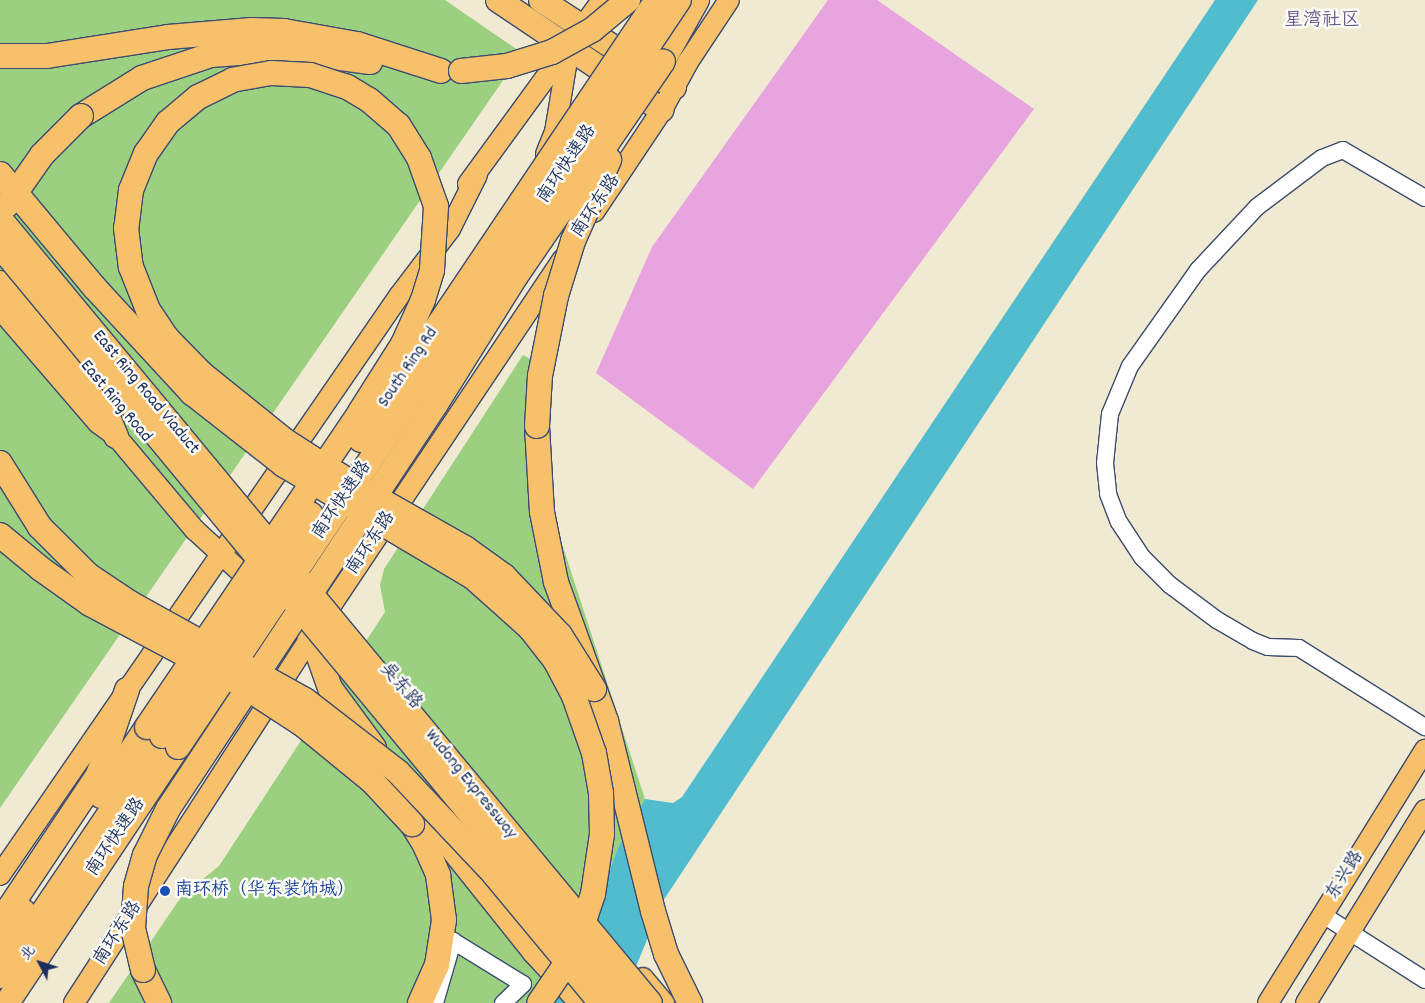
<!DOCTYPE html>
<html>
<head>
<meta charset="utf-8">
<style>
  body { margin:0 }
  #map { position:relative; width:1425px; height:1003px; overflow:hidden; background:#f1ead2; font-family:Dekko,"LXGW WenKai TC",sans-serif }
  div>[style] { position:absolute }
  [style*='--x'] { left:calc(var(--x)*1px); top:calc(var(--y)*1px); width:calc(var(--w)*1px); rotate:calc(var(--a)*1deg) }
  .green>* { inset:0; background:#9bd080 }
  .water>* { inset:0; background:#52bccf }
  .building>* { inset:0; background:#e8a4de }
  .roads { filter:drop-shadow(1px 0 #3b4b6f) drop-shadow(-1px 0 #3b4b6f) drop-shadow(0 1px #3b4b6f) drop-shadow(0 -1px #3b4b6f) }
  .minor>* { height:16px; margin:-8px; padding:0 8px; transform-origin:8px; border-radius:8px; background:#fff }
  .major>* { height:20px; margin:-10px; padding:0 10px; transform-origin:10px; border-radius:10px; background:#f7c06b }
  .highway>* { height:24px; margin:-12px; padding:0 12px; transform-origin:12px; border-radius:12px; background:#f7c06b }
  .bridges { filter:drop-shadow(1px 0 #3b4b6f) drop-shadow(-1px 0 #3b4b6f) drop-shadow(0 1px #3b4b6f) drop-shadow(0 -1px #3b4b6f) }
  .highway-bridge>* { height:24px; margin:-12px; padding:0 12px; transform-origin:12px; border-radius:12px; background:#f7c06b }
  .dots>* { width:14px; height:14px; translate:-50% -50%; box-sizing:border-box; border:2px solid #fdfcf7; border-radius:50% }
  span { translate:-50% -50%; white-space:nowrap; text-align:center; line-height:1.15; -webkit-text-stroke:5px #fdfcf7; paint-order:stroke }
  .street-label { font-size:18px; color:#1b2f5e }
  .transit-label { font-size:18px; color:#164399 }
  .left { translate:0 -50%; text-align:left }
  .neighbourhood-label { font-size:19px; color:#63588b }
  .north { position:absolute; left:15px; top:938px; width:50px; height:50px; -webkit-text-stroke:4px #fdfcf7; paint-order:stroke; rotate:310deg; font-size:14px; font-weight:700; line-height:20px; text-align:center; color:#1b2f5e }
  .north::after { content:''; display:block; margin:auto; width:18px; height:22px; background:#1b2f5e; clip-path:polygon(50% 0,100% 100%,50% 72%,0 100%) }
</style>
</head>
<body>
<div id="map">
  <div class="green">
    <i style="clip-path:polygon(0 0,445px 0,522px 53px,0 808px)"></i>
    <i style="clip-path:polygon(523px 355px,551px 370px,547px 419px,552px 513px,645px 799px,618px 848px,602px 890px,529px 1003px,109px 1003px,181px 897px,219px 866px,385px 612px,380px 585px,384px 569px)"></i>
  </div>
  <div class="water">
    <i style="clip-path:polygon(1215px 0,1258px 0,663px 901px,621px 1003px,529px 1003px,602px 890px,618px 848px,645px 799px,673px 803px,682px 797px)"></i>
  </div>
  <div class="building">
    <i style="clip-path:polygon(828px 0,877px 0,1034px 109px,753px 489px,596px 373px,652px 247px)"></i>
  </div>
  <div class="roads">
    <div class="minor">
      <i style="--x:1425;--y:198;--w:95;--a:-149.7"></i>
      <i style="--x:1343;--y:150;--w:22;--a:159"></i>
      <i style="--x:1322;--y:158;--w:81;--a:143"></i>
      <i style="--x:1257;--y:207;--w:86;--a:133.1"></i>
      <i style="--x:1198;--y:270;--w:118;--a:125.3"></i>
      <i style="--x:1130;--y:366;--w:52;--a:112.6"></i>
      <i style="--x:1110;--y:414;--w:49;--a:95.8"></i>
      <i style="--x:1105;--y:463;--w:31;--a:84"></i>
      <i style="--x:1108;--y:494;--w:30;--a:69"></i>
      <i style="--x:1119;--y:522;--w:42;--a:56.7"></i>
      <i style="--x:1142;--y:557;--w:40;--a:45"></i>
      <i style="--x:1170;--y:585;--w:59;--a:36.7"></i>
      <i style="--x:1217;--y:620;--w:42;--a:30.3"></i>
      <i style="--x:1253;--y:641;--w:16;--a:22"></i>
      <i style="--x:1268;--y:647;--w:31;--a:2"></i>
      <i style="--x:1299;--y:648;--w:149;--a:32.1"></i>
      <i style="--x:1323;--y:915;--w:121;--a:32.5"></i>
      <i style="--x:435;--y:1003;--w:65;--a:-73.8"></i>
      <i style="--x:453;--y:941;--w:82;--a:31.6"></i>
      <i style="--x:523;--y:984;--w:28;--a:136"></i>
    </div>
    <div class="major">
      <i style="--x:546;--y:154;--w:24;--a:-68"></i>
      <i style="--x:555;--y:132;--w:85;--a:-80.5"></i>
      <i style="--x:468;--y:184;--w:228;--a:-53.9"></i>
      <i style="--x:594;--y:212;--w:123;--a:-56.3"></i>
      <i style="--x:662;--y:110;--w:55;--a:-61.6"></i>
      <i style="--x:688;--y:62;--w:74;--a:-56.5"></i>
      <i style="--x:0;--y:309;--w:150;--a:49.3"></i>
      <i style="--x:98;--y:423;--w:22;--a:36"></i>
      <i style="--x:116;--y:436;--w:123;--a:50"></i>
      <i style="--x:195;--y:530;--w:149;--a:42.6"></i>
      <i style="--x:0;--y:875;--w:703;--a:-55.43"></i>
      <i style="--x:399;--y:296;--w:84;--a:-52.7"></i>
      <i style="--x:450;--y:229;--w:60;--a:-63.4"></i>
      <i style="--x:643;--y:978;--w:33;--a:50"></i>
      <i style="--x:74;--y:1003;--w:475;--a:-57.1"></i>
      <i style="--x:332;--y:604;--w:415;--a:-56.2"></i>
      <i style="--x:1268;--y:1003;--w:298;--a:-58.2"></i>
      <i style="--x:1306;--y:1003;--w:227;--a:-58.3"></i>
    </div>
    <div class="highway">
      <i style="--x:498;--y:0;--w:197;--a:33.9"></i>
      <i style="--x:541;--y:0;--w:159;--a:33.2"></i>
      <i style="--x:0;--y:56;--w:47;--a:0"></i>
      <i style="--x:47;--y:56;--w:122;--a:-8.9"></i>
      <i style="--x:168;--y:37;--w:84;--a:-4.8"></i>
      <i style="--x:252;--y:30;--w:32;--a:2"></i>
      <i style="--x:284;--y:31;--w:74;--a:10.1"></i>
      <i style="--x:357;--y:44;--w:88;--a:17.8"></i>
      <i style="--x:663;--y:61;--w:70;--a:-60.9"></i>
      <i style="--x:81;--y:116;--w:72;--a:-31.9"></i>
      <i style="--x:142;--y:78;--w:73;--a:-18.4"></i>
      <i style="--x:211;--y:55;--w:71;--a:-4"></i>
      <i style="--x:282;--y:50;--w:89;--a:7.8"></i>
      <i style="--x:0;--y:283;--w:170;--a:51"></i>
      <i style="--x:107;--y:415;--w:23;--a:67"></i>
      <i style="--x:537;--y:426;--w:86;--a:86.7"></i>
      <i style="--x:542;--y:512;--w:71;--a:78.7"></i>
      <i style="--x:556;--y:582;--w:148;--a:70.2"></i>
      <i style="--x:606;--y:721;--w:196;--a:76.1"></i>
      <i style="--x:653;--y:911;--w:45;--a:73.2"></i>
      <i style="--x:666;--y:954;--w:55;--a:63.9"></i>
      <i style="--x:312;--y:637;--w:54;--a:70.6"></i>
      <i style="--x:330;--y:688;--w:74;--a:53.7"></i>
      <i style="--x:101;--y:796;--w:83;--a:-56.3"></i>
      <i style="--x:423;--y:812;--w:178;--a:51.4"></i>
      <i style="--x:534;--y:951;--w:71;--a:47.3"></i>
      <i style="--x:412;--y:824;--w:22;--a:58"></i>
      <i style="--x:424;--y:843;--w:35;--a:66"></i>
      <i style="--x:438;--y:875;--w:45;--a:82.4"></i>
      <i style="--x:444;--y:920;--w:46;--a:98.8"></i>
      <i style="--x:437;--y:965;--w:42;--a:114.1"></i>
      <i style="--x:0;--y:922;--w:177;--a:-56.3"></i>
      <i style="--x:98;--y:775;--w:90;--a:-71.2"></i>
      <i style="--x:0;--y:945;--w:41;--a:-55.9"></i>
      <i style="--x:143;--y:970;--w:37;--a:64"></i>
      <i style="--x:0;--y:976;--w:290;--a:-56"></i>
      <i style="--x:7;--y:1003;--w:308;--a:-56.3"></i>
    </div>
  </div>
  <div class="bridges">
    <div class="highway-bridge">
      <i style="--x:461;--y:71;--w:46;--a:-6.2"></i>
      <i style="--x:507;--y:66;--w:47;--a:-17.3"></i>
      <i style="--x:552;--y:52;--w:46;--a:-28.8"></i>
      <i style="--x:592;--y:30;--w:47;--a:-39.8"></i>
      <i style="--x:0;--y:174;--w:148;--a:50.2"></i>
      <i style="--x:95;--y:288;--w:143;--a:47.3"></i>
      <i style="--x:192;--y:393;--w:117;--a:38"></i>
      <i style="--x:284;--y:465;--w:221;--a:30.7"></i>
      <i style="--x:474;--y:578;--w:75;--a:41.8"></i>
      <i style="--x:530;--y:628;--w:41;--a:52"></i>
      <i style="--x:555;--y:660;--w:41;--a:62.2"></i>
      <i style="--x:574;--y:696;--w:60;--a:70.7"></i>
      <i style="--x:594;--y:753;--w:41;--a:80.1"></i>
      <i style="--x:601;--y:793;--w:41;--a:88.6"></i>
      <i style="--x:602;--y:834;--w:61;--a:98.5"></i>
      <i style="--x:593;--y:894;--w:41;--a:108.4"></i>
      <i style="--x:580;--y:933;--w:39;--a:116"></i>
      <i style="--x:563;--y:968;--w:42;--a:124.4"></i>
      <i style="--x:7;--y:205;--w:61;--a:-55"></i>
      <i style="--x:42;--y:155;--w:55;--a:-45"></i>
      <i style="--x:0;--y:219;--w:1018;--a:50.34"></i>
      <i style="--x:0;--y:246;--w:983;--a:50.37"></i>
      <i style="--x:537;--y:426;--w:50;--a:-86.6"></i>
      <i style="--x:540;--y:376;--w:82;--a:-78.7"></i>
      <i style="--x:556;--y:296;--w:58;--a:-72.8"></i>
      <i style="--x:573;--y:241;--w:89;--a:-66"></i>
      <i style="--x:361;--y:440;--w:530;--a:-56.07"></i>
      <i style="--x:0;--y:463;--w:75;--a:58"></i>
      <i style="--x:40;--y:527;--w:68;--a:45"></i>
      <i style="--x:88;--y:575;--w:50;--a:33.7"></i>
      <i style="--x:130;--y:603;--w:200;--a:29"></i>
      <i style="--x:305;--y:700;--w:118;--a:37.7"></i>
      <i style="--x:398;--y:772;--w:140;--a:46.7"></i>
      <i style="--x:494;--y:874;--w:168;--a:50.3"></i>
      <i style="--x:0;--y:535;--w:53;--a:39.7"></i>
      <i style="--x:41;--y:569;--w:60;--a:35.5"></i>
      <i style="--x:90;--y:604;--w:169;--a:27.9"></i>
      <i style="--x:239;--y:683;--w:75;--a:33.1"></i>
      <i style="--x:302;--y:724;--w:90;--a:39.2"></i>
      <i style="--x:372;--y:781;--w:59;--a:47.1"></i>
      <i style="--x:147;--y:727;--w:380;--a:-55.9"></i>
      <i style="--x:360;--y:412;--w:80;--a:-57.7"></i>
      <i style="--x:403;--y:344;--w:48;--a:-65.6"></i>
      <i style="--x:423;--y:300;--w:31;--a:-73"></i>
      <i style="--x:432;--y:270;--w:64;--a:-86.4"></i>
      <i style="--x:436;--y:206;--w:51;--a:-109.5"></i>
      <i style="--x:419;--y:158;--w:39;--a:-122"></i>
      <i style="--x:398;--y:125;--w:38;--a:-139"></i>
      <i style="--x:369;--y:100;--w:26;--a:-149"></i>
      <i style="--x:347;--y:87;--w:39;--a:-162"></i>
      <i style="--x:310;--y:75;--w:39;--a:-177"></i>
      <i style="--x:271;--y:73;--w:39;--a:170"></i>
      <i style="--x:233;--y:80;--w:39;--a:154"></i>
      <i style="--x:198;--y:97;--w:39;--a:140"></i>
      <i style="--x:168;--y:122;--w:38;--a:125"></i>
      <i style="--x:146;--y:153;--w:40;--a:112"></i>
      <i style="--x:131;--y:190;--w:38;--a:97"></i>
      <i style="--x:126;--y:228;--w:39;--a:83"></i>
      <i style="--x:131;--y:267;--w:46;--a:68.4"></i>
      <i style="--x:148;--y:310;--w:34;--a:56"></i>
      <i style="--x:167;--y:338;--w:49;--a:45.8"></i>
      <i style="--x:201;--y:373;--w:107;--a:38.9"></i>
      <i style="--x:284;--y:440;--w:31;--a:33"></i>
      <i style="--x:310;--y:457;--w:74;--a:31.8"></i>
      <i style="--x:373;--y:496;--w:106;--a:29.5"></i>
      <i style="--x:465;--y:548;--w:48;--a:35.7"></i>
      <i style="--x:504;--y:576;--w:81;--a:46.5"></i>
      <i style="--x:560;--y:635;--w:64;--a:57.8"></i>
      <i style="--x:162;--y:736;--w:267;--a:-56.1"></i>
      <i style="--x:178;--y:747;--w:899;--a:-56.15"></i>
      <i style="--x:143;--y:970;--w:43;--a:-103.4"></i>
      <i style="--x:133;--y:928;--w:42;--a:-85.9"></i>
      <i style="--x:136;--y:886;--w:32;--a:-74"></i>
      <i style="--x:145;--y:855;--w:51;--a:-63.4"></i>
      <i style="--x:168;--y:809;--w:486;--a:-56.5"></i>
      <i style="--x:436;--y:404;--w:151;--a:-58"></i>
      <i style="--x:516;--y:276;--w:260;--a:-55.6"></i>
    </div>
  </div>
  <div class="dots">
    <i style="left:165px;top:891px;background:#1a4fb4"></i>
  </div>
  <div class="street-label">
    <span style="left:568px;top:165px;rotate:-56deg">南环快速路</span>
    <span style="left:597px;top:207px;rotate:-56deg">南环东路</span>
    <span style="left:409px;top:368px;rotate:-56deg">South Ring Rd</span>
    <span style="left:145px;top:393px;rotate:50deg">East Ring Road Viaduct</span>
    <span style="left:115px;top:402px;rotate:50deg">East Ring Road</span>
    <span style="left:343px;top:501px;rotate:-56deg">南环快速路</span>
    <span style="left:372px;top:544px;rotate:-56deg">南环东路</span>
    <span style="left:400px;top:687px;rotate:50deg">吴东路</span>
    <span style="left:470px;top:785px;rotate:51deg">Wudong Expressway</span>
    <span style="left:117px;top:838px;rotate:-56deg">南环快速路</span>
    <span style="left:1346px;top:876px;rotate:-58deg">东兴路</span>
    <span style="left:119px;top:934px;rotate:-57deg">南环东路</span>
  </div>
  <div class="transit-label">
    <span class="left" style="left:175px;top:891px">南环桥（华东装饰城）</span>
  </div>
  <div class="neighbourhood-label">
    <span style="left:1322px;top:22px">星湾社区</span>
  </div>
  <div class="north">北</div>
</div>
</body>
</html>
